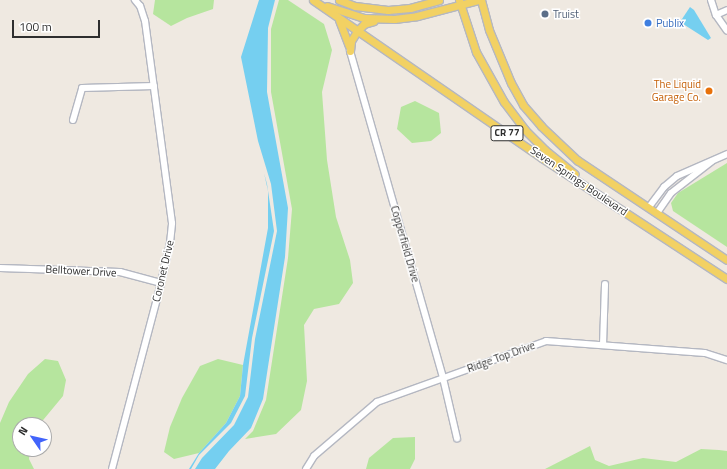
<!DOCTYPE html>
<html>
<head>
<meta charset="utf-8">
<style>
  body { margin:0 }
  #map { position:relative; width:727px; height:469px; overflow:hidden; background:#efe9e1; font-family:"Titillium Web",sans-serif }
  div>[style] { position:absolute }
  [style*='--x'] { left:calc(var(--x)*1px); top:calc(var(--y)*1px); width:calc(var(--w)*1px); rotate:calc(var(--a)*1deg) }
  .green>* { inset:0; background:#b6e59e }
  .water>* { inset:0; background:#75cff0 }
  .roads { filter:drop-shadow(1px 0 #b4b7c1) drop-shadow(-1px 0 #b4b7c1) drop-shadow(0 1px #b4b7c1) drop-shadow(0 -1px #b4b7c1) }
  .minor>* { height:6px; margin:-3px; padding:0 3px; transform-origin:3px; border-radius:3px; background:#fff }
  .major>* { height:7px; margin:-3.5px; padding:0 3.5px; transform-origin:3.5px; border-radius:3.5px; background:#f2d163 }
  .dots>* { width:11px; height:11px; translate:-50% -50%; box-sizing:border-box; border:2px solid #fff; border-radius:50% }
  span { translate:-50% -50%; white-space:nowrap; text-align:center; line-height:1.15; -webkit-text-stroke:3px #fff; paint-order:stroke }
  .shield-label span { padding:1px 3px; background:#fff; border:1px solid; border-radius:3px; -webkit-text-stroke-width:0 }
  .shield-label { font-size:10px; color:#2e2e2e; font-weight:700 }
  .service-label { font-size:11px; color:#4e5e75 }
  .left { translate:0 -50%; text-align:left }
  .shop-label { font-size:11px; color:#366cbe }
  .food-label { font-size:11px; color:#c56008 }
  .right { translate:-100% -50%; text-align:right }
  .street-label { font-size:11px; color:#2e2e2e }
  .north { position:absolute; left:12px; top:417px; width:40px; height:40px; box-sizing:border-box; background:#fff; border:1px solid #ababab; border-radius:50%; rotate:304deg; font-size:11px; font-weight:700; line-height:16px; text-align:center; color:#2e2e2e }
  .north::after { content:''; display:block; margin:auto; width:14px; height:18px; background:#4264fb; clip-path:polygon(50% 0,100% 100%,50% 72%,0 100%) }
  .scale { position:absolute; left:12px; top:20px; width:88px; height:18px; box-sizing:border-box; border:2px solid #2e2e2e; border-top:0; padding-left:5px; font-size:12px; line-height:14px; white-space:nowrap; color:#2e2e2e; -webkit-text-stroke:3px #fff; paint-order:stroke }
</style>
</head>
<body>
<div id="map">
  <div class="green">
    <i style="clip-path:polygon(155px 0,214px 0,213px 9px,187px 18px,171px 26px,153px 14px)"></i>
    <i style="clip-path:polygon(279px 0,288px 0,324px 24px,332px 50px,322px 92px,327px 160px,336px 217px,350px 260px,353px 283px,339px 304px,314px 309px,304px 325px,307px 381px,301px 410px,276px 434px,245px 439px,253px 431px,266px 400px,288px 258px,292px 209px,271px 92px,271px 29px)"></i>
    <i style="clip-path:polygon(415px 101px,439px 113px,441px 133px,431px 141px,412px 143px,397px 129px,401px 107px)"></i>
    <i style="clip-path:polygon(727px 163px,727px 247px,673px 211px,671px 203px,678px 193px)"></i>
    <i style="clip-path:polygon(45px 359px,58px 361px,66px 380px,63px 396px,39px 425px,20px 425px,20px 449px,30px 449px,29px 459px,34px 469px,0 469px,0 423px,9px 402px,28px 374px)"></i>
    <i style="clip-path:polygon(218px 359px,243px 365px,240px 396px,226px 423px,199px 453px,174px 459px,164px 452px,170px 427px,182px 398px,200px 366px)"></i>
    <i style="clip-path:polygon(415px 437px,415px 459px,410px 469px,366px 469px,369px 458px,393px 438px)"></i>
    <i style="clip-path:polygon(590px 446px,595px 460px,609px 466px,643px 458px,676px 462px,701px 449px,719px 450px,727px 451px,727px 469px,545px 469px)"></i>
  </div>
  <div class="water">
    <i style="clip-path:polygon(259px 0,275px 0,268px 28px,267px 92px,288px 208px,285px 257px,263px 399px,251px 428px,229px 451px,215px 469px,195px 469px,202px 458px,234px 425px,248px 397px,255px 339px,277px 231px,271px 184px,258px 141px,241px 57px)"></i>
    <i style="clip-path:polygon(690px 7px,694px 10px,711px 38px,708px 40px,680px 22px)"></i>
    <i style="clip-path:polygon(264px 173px,267px 184px,274px 231px,252px 338px,245px 396px,231px 423px,199px 455px,191px 469px,189px 469px,199px 453px,226px 423px,240px 396px,243px 365px,268px 228px,268px 191px)"></i>
  </div>
  <div class="roads">
    <div class="minor">
      <i style="--x:711;--y:0;--w:16;--a:72"></i>
      <i style="--x:716;--y:15;--w:19;--a:55"></i>
      <i style="--x:716;--y:15;--w:12;--a:-24"></i>
      <i style="--x:350;--y:51;--w:340;--a:74.1"></i>
      <i style="--x:443;--y:378;--w:62;--a:76.9"></i>
      <i style="--x:73;--y:120;--w:33;--a:-74"></i>
      <i style="--x:82;--y:88;--w:72;--a:-1.6"></i>
      <i style="--x:649;--y:207;--w:25;--a:-53"></i>
      <i style="--x:664;--y:187;--w:17;--a:-40"></i>
      <i style="--x:677;--y:176;--w:55;--a:-23.7"></i>
      <i style="--x:657;--y:213;--w:24;--a:-55"></i>
      <i style="--x:671;--y:193;--w:51;--a:-37.8"></i>
      <i style="--x:0;--y:268;--w:120;--a:1.9"></i>
      <i style="--x:120;--y:272;--w:42;--a:15"></i>
      <i style="--x:603;--y:345;--w:61;--a:-88.1"></i>
      <i style="--x:112;--y:469;--w:192;--a:-75.2"></i>
      <i style="--x:161;--y:283;--w:41;--a:-77.3"></i>
      <i style="--x:170;--y:243;--w:20;--a:-84"></i>
      <i style="--x:172;--y:223;--w:204;--a:-97.6"></i>
      <i style="--x:145;--y:21;--w:16;--a:-108"></i>
      <i style="--x:140;--y:6;--w:8;--a:-130"></i>
      <i style="--x:306;--y:469;--w:15;--a:-58"></i>
      <i style="--x:314;--y:456;--w:83;--a:-40.6"></i>
      <i style="--x:377;--y:402;--w:180;--a:-19.8"></i>
      <i style="--x:546;--y:341;--w:159;--a:4.3"></i>
      <i style="--x:705;--y:353;--w:23;--a:18"></i>
    </div>
    <div class="major">
      <i style="--x:313;--y:0;--w:278;--a:34.6"></i>
      <i style="--x:542;--y:158;--w:221;--a:33.2"></i>
      <i style="--x:339;--y:0;--w:17;--a:21"></i>
      <i style="--x:355;--y:6;--w:33;--a:7"></i>
      <i style="--x:388;--y:10;--w:22;--a:-5"></i>
      <i style="--x:410;--y:8;--w:30;--a:-15"></i>
      <i style="--x:459;--y:0;--w:55;--a:71.9"></i>
      <i style="--x:476;--y:52;--w:57;--a:60.8"></i>
      <i style="--x:504;--y:102;--w:35;--a:53"></i>
      <i style="--x:525;--y:130;--w:28;--a:45"></i>
      <i style="--x:545;--y:150;--w:38;--a:39"></i>
      <i style="--x:481;--y:0;--w:31;--a:75"></i>
      <i style="--x:489;--y:30;--w:57;--a:67.5"></i>
      <i style="--x:511;--y:83;--w:25;--a:61"></i>
      <i style="--x:523;--y:105;--w:28;--a:49"></i>
      <i style="--x:541;--y:126;--w:50;--a:43.4"></i>
      <i style="--x:577;--y:160;--w:180;--a:33.7"></i>
      <i style="--x:327;--y:6;--w:40;--a:18"></i>
      <i style="--x:365;--y:18;--w:29;--a:2"></i>
      <i style="--x:394;--y:19;--w:23;--a:-7"></i>
      <i style="--x:417;--y:16;--w:63;--a:-14.7"></i>
      <i style="--x:339;--y:20;--w:28;--a:69"></i>
      <i style="--x:350;--y:51;--w:10;--a:-84"></i>
      <i style="--x:351;--y:41;--w:12;--a:-59"></i>
      <i style="--x:357;--y:31;--w:10;--a:-45"></i>
      <i style="--x:364;--y:24;--w:10;--a:-17"></i>
    </div>
  </div>
  <div class="dots">
    <i style="left:545px;top:14px;background:#5c6f8a"></i>
    <i style="left:648px;top:23px;background:#3f7fe0"></i>
    <i style="left:709px;top:91px;background:#e8710a"></i>
  </div>
  <div class="shield-label">
    <span style="left:507px;top:133px">CR 77</span>
  </div>
  <div class="service-label">
    <span class="left" style="left:553px;top:14px">Truist</span>
  </div>
  <div class="shop-label">
    <span class="left" style="left:656px;top:23px">Publix</span>
  </div>
  <div class="food-label">
    <span class="right" style="left:701px;top:91px">The Liquid<br>Garage Co.</span>
  </div>
  <div class="street-label">
    <span style="left:579px;top:181px;rotate:34deg">Seven Springs Boulevard</span>
    <span style="left:405px;top:244px;rotate:74deg">Copperfield Drive</span>
    <span style="left:81px;top:271px;rotate:3deg">Belltower Drive</span>
    <span style="left:163px;top:271px;rotate:-77deg">Coronet Drive</span>
    <span style="left:501px;top:357px;rotate:-20deg">Ridge Top Drive</span>
  </div>
  <div class="north">N</div>
  <div class="scale">100 m</div>
</div>
</body>
</html>
